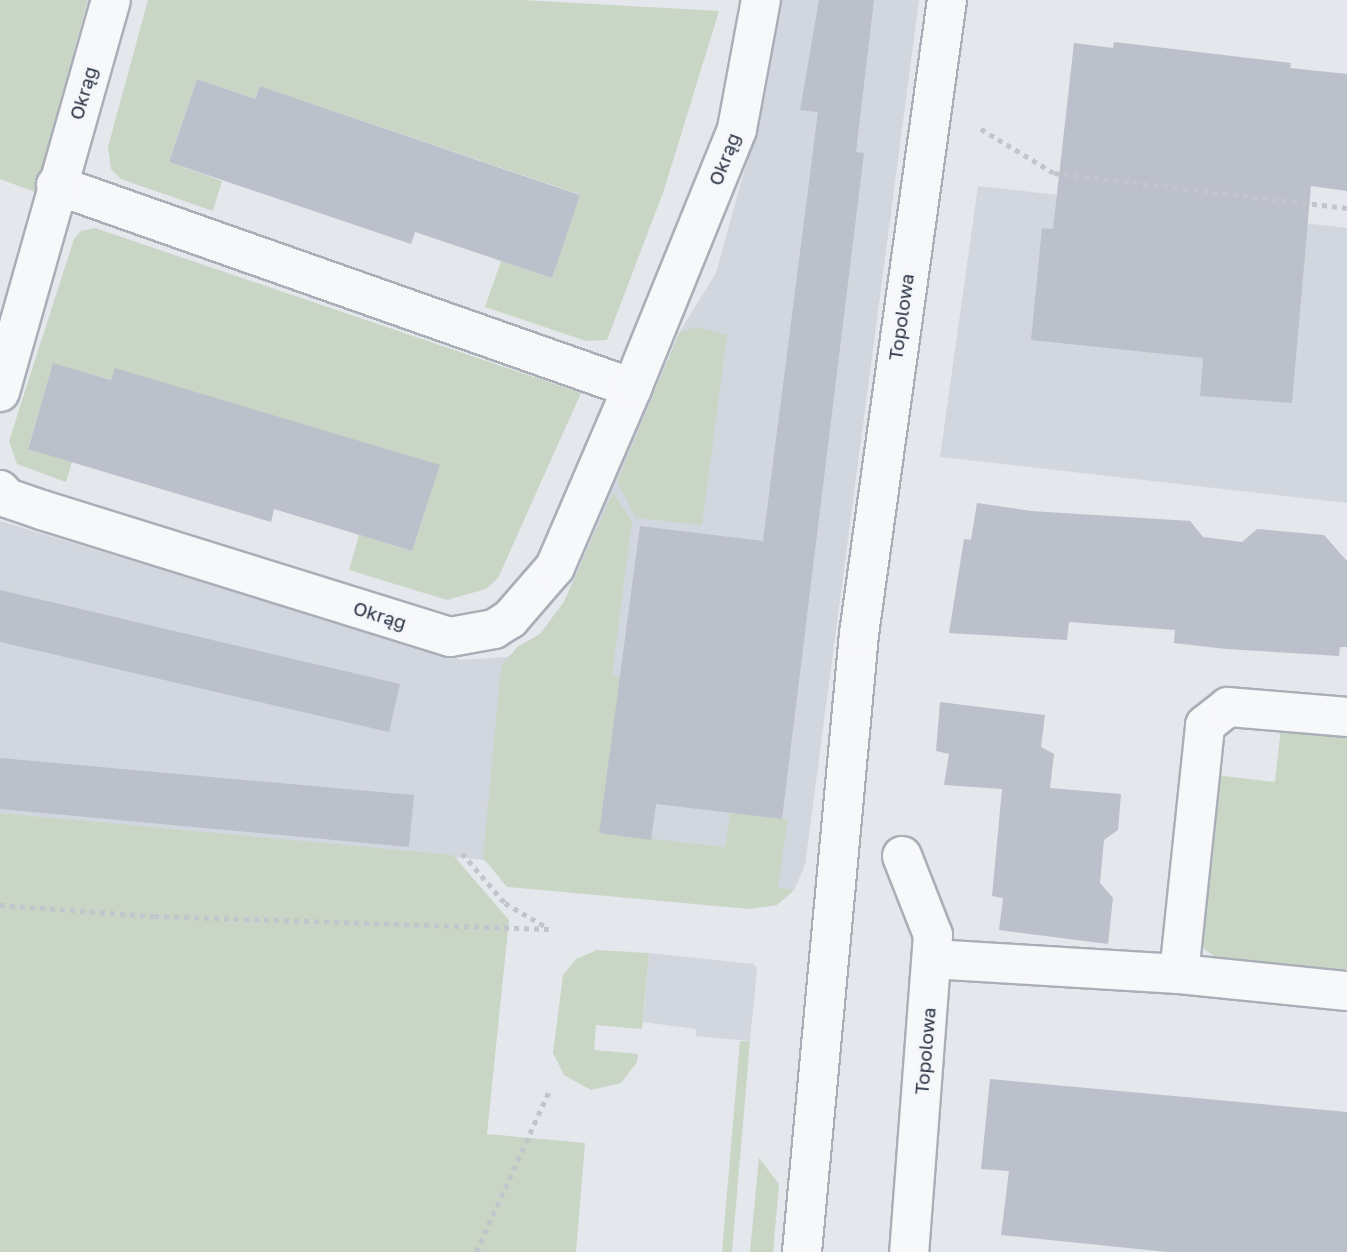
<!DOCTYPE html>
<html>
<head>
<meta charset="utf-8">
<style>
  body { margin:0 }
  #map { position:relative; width:1347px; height:1252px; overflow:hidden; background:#e4e7ec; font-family:"Golos Text",sans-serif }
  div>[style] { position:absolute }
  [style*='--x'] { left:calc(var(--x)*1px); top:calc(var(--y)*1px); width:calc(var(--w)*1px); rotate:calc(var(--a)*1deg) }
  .built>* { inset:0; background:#d2d6de }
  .green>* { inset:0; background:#c9d6c5 }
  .building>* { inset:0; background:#bbc0ca }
  .path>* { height:4.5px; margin-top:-2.25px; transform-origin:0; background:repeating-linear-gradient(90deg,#c2c5cb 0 5px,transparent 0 10px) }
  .roads { filter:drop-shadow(2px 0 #a9aeb7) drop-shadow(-2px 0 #a9aeb7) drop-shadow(0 2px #a9aeb7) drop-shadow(0 -2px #a9aeb7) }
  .minor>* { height:38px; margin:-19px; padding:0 19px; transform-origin:19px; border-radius:19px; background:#f7f8fa }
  span { translate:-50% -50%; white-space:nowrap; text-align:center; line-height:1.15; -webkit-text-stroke:6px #f4f6f9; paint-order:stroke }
  .street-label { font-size:19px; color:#2b3445 }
</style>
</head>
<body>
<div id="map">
  <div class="built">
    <i style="clip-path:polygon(780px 0,919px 0,805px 865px,794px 890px,0 813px,0 521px,461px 660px,507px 657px,540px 634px,564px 602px,679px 333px,716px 273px,765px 96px)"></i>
    <i style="clip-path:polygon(978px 186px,1347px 228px,1347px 503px,940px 457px)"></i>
    <i style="clip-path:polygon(649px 953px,753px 964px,757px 968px,750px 1041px,696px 1036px,696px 1029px,643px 1022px)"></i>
  </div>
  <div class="green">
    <i style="clip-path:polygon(0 0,88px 0,35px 192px,0 179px)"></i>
    <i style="clip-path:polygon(148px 0,521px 0,719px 11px,664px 190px,607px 340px,586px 341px,485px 307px,501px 261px,552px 278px,579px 194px,260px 86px,255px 99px,197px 79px,169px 162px,222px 181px,213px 211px,121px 179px,111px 169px,108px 147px)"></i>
    <i style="clip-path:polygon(95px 228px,581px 393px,498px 578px,486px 589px,447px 600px,349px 570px,359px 535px,412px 551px,439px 466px,53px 364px,28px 448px,72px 462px,66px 482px,17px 464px,9px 441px,74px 239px,81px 231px)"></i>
    <i style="clip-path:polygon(696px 327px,727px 335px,702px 525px,636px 518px,617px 482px,679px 333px)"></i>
    <i style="clip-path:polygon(613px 492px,632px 521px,612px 676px,620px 678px,600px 833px,725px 847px,730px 813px,788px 819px,778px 887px,794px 890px,777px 905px,749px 909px,507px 887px,483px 858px,501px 667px,517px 647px,540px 634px,564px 602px)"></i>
    <i style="clip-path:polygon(1281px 728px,1347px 734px,1347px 969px,1338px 971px,1214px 956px,1200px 946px,1215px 775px,1275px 782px)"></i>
    <i style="clip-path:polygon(0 813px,453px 855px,509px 920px,487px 1134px,585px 1143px,576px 1252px,0 1252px)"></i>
    <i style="clip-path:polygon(597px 950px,649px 953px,642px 1029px,596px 1025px,594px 1050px,638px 1054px,637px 1062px,621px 1083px,591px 1090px,564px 1075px,553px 1053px,563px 975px,576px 959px)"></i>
    <i style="clip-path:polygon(740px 1041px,750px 1041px,732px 1252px,722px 1252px)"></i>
    <i style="clip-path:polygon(759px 1158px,779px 1184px,773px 1252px,750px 1252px)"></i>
  </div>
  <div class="building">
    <i style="clip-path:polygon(819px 0,874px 0,856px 152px,864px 153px,782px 819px,656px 804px,651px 840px,599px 833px,640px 526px,763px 541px,818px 112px,800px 110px)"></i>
    <i style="clip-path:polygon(1114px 42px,1291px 63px,1290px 68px,1347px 74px,1347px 191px,1311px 186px,1292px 403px,1200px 396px,1203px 358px,1031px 340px,1042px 228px,1053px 229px,1074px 43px,1113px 48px)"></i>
    <i style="clip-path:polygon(197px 79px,255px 99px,260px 86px,580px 195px,552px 278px,415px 232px,411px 244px,169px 162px)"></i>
    <i style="clip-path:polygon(53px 363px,111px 380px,115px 368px,440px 465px,412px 551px,274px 509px,271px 522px,28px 449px)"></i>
    <i style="clip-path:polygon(977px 503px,1031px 511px,1190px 521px,1203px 537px,1242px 542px,1257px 529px,1324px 535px,1347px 561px,1347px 647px,1340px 647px,1339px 656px,1226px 649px,1174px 643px,1175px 630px,1069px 622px,1067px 640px,949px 633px,964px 539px,971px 540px)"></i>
    <i style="clip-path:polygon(0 590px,400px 684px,389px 732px,0 642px)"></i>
    <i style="clip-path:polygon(940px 702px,1045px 715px,1041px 747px,1054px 754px,1050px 788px,1121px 794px,1118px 830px,1104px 840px,1100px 883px,1113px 898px,1108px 944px,999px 930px,1003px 898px,992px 896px,1002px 789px,944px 785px,949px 754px,936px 751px)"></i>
    <i style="clip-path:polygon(0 758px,414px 795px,409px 847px,0 809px)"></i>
    <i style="clip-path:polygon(990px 1079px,1347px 1112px,1347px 1252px,1167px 1252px,1001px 1235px,1009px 1171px,981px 1169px)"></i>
  </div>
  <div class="path">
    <i style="--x:981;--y:129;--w:85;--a:31.1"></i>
    <i style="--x:1054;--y:173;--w:295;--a:6.8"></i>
    <i style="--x:462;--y:853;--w:66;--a:49.3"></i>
    <i style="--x:505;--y:903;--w:50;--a:30.2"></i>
    <i style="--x:0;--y:905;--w:154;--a:4.1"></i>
    <i style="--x:154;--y:916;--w:395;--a:1.9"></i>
    <i style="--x:476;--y:1252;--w:175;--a:-65.6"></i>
  </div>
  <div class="roads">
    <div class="minor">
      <i style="--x:56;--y:185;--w:611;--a:19.41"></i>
      <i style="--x:0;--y:392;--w:407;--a:-74.2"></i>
      <i style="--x:0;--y:490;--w:11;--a:49"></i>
      <i style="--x:7;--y:498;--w:37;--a:19"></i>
      <i style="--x:42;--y:510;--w:427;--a:17.3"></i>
      <i style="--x:450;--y:637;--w:45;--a:-10.3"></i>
      <i style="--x:494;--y:629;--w:19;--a:-32"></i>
      <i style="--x:510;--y:619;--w:69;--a:-49.1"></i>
      <i style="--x:555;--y:567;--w:195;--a:-66.7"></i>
      <i style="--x:632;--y:388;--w:279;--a:-67.9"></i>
      <i style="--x:737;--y:129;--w:131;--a:-79.5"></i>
      <i style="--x:902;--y:856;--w:85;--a:68.6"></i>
      <i style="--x:933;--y:935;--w:318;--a:94.3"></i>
      <i style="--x:932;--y:959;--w:247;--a:3.5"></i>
      <i style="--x:1179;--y:974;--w:169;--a:5.8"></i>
      <i style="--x:1179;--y:974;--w:250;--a:-84"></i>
      <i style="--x:1205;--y:725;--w:29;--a:-38"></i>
      <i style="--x:1228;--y:707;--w:119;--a:4.8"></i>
      <i style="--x:802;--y:1252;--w:621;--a:-84.73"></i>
      <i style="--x:859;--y:634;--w:640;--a:-82.1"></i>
    </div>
  </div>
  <div class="street-label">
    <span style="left:83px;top:93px;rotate:-74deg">Okrąg</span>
    <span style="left:724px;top:159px;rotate:-69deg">Okrąg</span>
    <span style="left:901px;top:317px;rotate:-82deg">Topolowa</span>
    <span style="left:380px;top:615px;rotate:17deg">Okrąg</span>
    <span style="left:925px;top:1051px;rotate:-85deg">Topolowa</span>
  </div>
</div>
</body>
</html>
